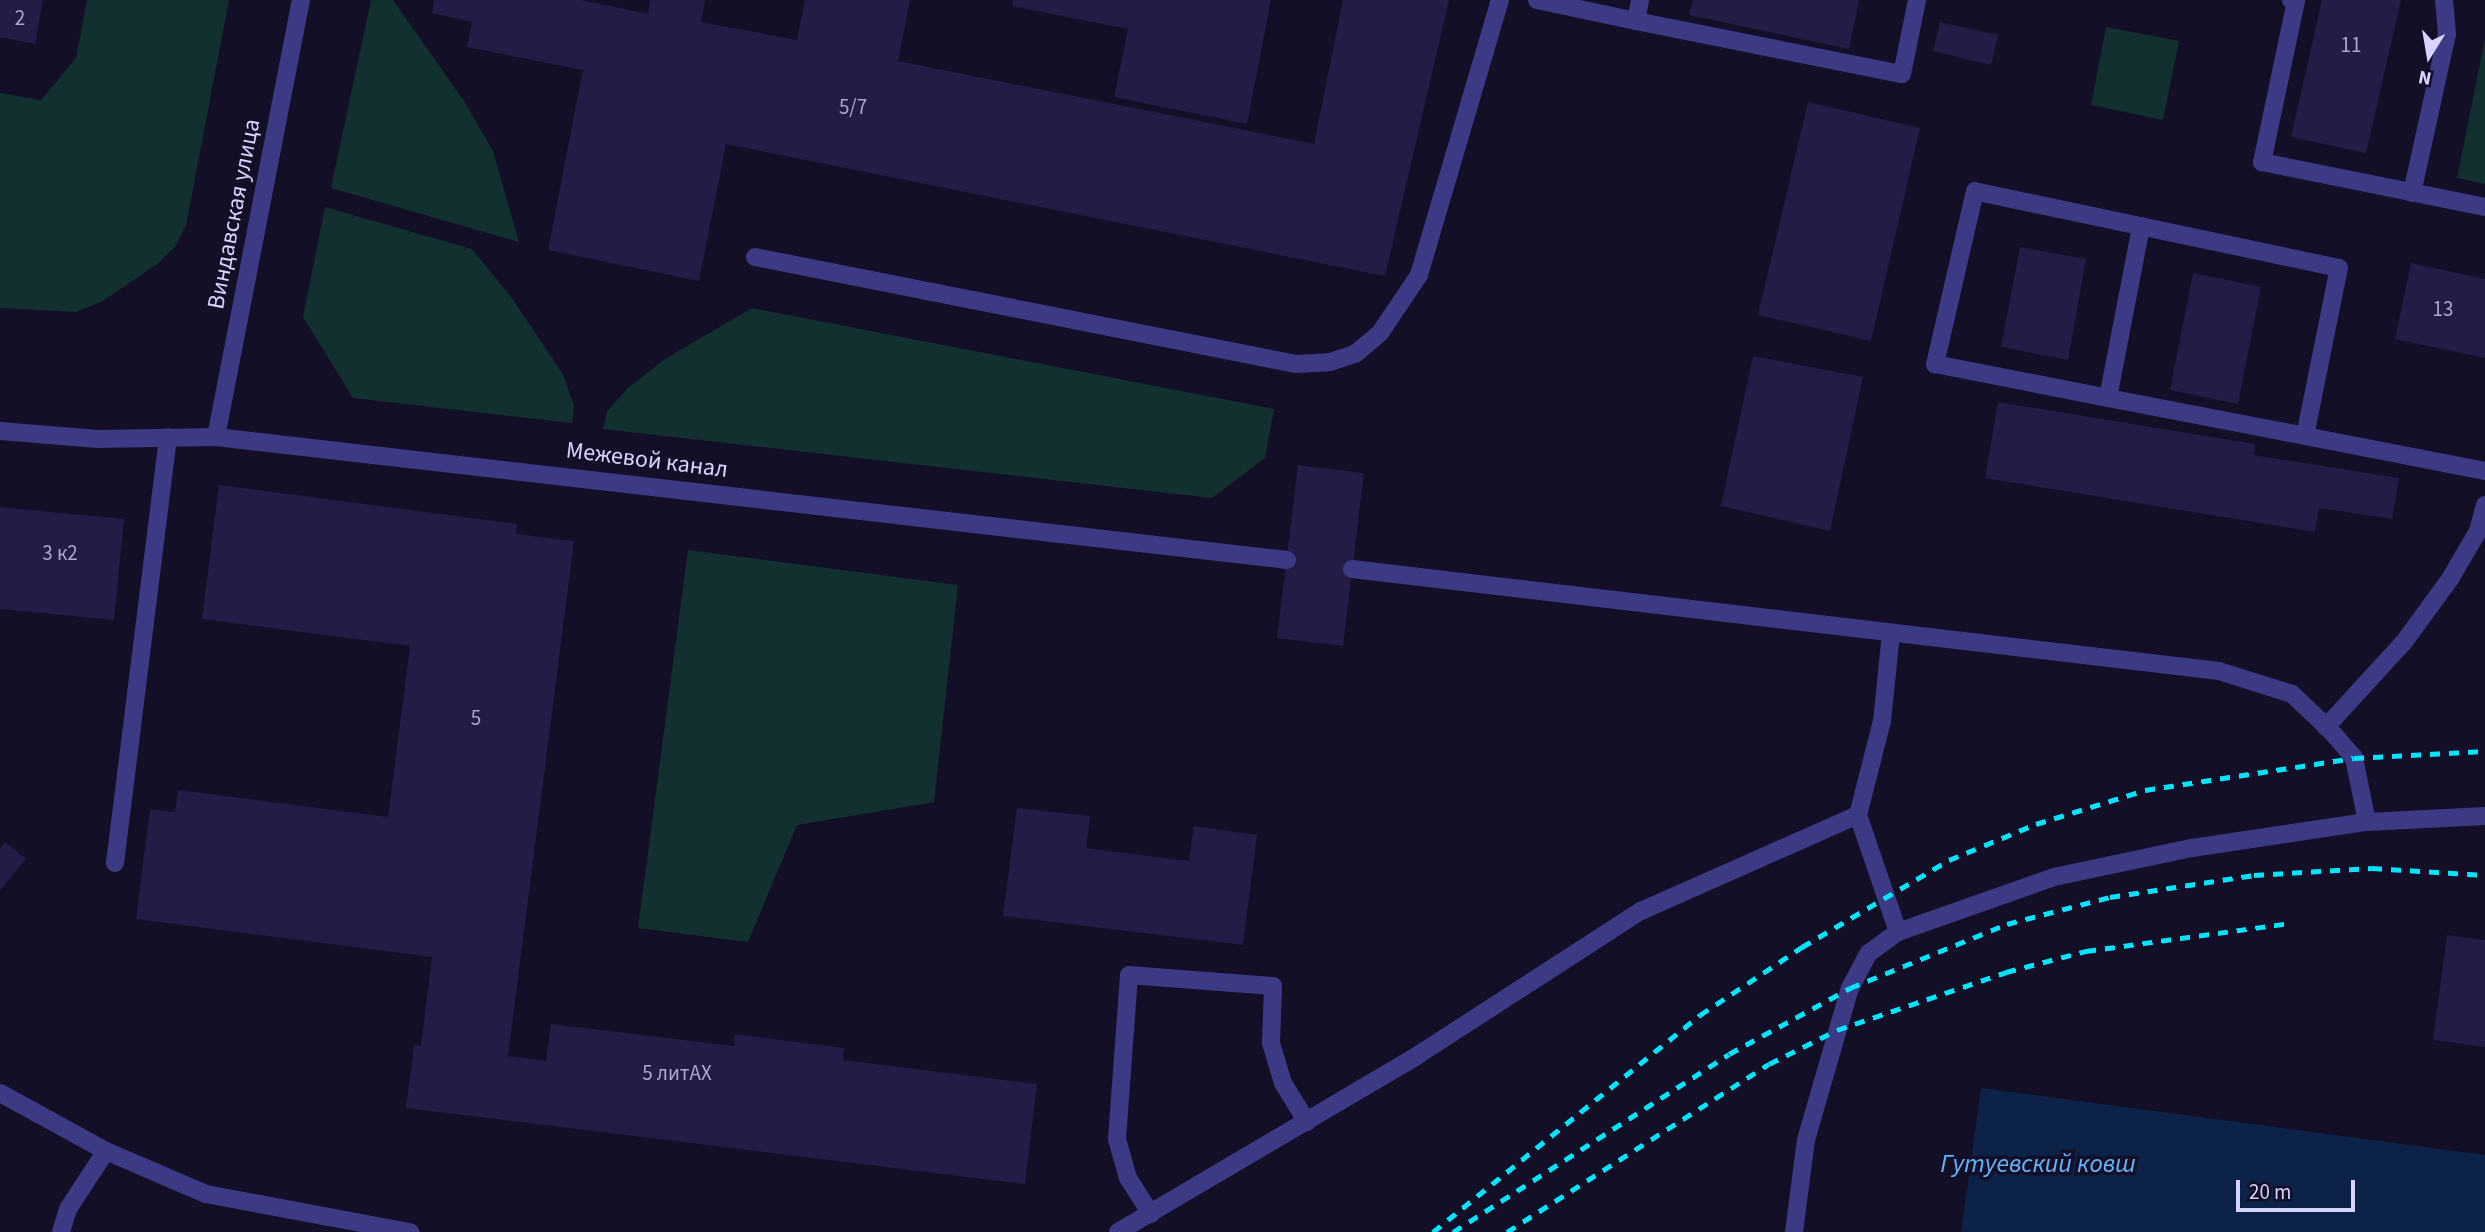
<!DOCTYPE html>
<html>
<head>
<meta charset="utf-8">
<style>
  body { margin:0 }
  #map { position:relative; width:2485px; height:1232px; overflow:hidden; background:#130f26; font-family:"Source Sans 3",sans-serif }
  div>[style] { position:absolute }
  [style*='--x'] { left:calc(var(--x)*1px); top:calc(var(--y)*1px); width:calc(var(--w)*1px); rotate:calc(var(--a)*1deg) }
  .green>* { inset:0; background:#12302f }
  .water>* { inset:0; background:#0c2248 }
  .building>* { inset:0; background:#241b47 }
  .service>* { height:18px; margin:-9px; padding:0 9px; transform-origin:9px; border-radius:9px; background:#3d3a85 }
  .minor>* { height:18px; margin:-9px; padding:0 9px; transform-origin:9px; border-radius:9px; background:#3d3a85 }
  .tertiary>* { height:18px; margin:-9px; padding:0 9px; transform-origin:9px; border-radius:9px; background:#3d3a85 }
  .rail>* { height:5px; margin-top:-2.5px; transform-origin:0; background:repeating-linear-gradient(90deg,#00e5ff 0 10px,transparent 0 19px) }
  span { translate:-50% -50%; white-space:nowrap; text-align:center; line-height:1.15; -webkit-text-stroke:7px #130f26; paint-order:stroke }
  .number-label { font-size:21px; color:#aca6d1 }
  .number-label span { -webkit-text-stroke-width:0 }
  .street-label { font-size:24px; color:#d9d4ff }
  .water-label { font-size:26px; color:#62b6ff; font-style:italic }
  .north { position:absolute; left:2394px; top:21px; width:70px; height:70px; -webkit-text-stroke:5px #130f26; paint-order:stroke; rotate:191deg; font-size:19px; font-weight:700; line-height:28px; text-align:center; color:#d9d4ff }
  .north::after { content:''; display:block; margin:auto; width:24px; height:32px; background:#d9d4ff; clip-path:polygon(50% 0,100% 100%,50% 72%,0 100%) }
  .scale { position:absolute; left:2236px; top:1180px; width:119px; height:32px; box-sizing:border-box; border:4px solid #d9d4ff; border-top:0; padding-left:9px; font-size:21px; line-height:24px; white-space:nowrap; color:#d9d4ff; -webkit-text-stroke:5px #130f26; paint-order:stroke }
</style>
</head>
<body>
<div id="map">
  <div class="green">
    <i style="clip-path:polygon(87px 0,229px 0,186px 225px,175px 247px,157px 264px,103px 301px,76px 312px,0 308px,0 93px,41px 100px,76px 58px)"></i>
    <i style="clip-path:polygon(371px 0,393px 0,464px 101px,493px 151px,519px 242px,331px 188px)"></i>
    <i style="clip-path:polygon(2106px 27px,2179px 41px,2163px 120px,2091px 105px)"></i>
    <i style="clip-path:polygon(2485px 38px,2485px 184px,2457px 178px)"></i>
    <i style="clip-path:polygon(325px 207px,472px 249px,511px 297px,563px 374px,574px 406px,572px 423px,353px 398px,303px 317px)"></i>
    <i style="clip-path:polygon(752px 308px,1274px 409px,1265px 458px,1212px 498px,603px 429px,607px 411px,628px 388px,665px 359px)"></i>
    <i style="clip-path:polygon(688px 550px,958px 585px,934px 802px,797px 825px,748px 942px,638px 928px)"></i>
  </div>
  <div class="water">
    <i style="clip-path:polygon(1981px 1088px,2485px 1155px,2485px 1232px,1961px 1232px)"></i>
  </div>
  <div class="building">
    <i style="clip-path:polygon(0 0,43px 0,35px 44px,0 37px)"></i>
    <i style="clip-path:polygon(434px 0,581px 0,648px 14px,650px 0,705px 0,701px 22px,797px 40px,805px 0,910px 0,898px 61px,1314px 144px,1343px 0,1449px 0,1385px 276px,726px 144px,699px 281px,548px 250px,583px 70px,467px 47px,472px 22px,432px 13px)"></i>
    <i style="clip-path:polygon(1013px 0,1271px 0,1247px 124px,1114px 97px,1128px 29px,1012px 6px)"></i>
    <i style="clip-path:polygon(1693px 0,1859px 0,1849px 49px,1689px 15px)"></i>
    <i style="clip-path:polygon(2322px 0,2401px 0,2366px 153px,2291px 137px)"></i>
    <i style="clip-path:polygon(1940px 22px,1998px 35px,1991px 65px,1933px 51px)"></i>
    <i style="clip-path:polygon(1808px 102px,1920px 128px,1871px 341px,1758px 315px)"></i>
    <i style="clip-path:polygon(2020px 247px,2086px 259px,2068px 360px,2001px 347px)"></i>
    <i style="clip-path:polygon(2411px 263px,2485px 279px,2485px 358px,2395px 339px)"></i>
    <i style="clip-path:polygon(2193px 273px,2261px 287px,2238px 404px,2170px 390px)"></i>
    <i style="clip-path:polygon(1753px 356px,1863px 377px,1830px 531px,1721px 506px)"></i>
    <i style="clip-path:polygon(1998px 402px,2255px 444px,2254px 455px,2399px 478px,2392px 519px,2319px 508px,2315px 532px,1985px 478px)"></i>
    <i style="clip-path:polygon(1298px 465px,1364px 473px,1343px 646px,1277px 638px)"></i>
    <i style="clip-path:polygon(219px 485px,517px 524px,516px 534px,574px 541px,508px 1056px,546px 1061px,551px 1024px,734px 1046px,735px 1034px,789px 1041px,844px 1048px,843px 1060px,1037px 1084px,1025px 1184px,406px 1108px,414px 1045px,421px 1046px,432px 957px,136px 919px,150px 809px,175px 812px,178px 790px,388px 817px,410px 646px,202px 619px)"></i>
    <i style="clip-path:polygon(0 507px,124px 519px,114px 620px,0 609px)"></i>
    <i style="clip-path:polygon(1017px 808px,1090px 816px,1086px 848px,1189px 861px,1194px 826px,1257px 835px,1243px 945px,1003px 916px)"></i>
    <i style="clip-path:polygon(5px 842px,26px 859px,0 890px,0 848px)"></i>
    <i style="clip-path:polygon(2447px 935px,2485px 940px,2485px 1047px,2433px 1040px)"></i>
  </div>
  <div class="service">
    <i style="--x:1537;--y:0;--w:101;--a:12"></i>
    <i style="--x:1636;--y:21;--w:21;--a:-79"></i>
    <i style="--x:2291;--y:0;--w:5;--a:11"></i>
    <i style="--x:2296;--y:1;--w:165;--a:101.9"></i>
    <i style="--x:2262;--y:162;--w:227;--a:11.4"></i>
    <i style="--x:1636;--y:21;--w:271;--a:11.3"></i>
    <i style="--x:1902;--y:74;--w:76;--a:-78.5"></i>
    <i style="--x:2412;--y:193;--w:163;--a:-77.6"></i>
    <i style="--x:2447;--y:34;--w:34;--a:-95"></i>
    <i style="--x:755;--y:257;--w:551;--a:11.19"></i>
    <i style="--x:1296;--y:364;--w:34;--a:-3"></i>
    <i style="--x:1330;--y:362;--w:26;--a:-18"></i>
    <i style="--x:1355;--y:354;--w:33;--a:-40"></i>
    <i style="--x:1380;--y:333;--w:70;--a:-56.1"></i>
    <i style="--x:1419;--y:275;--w:287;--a:-73.6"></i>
    <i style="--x:2108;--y:398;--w:175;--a:-79.1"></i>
    <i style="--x:2305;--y:436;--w:171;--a:-78.6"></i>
    <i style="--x:2339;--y:268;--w:372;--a:-168.1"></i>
    <i style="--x:1975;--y:191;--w:178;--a:103"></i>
    <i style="--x:1935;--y:364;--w:176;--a:11.1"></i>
    <i style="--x:2108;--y:398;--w:201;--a:10.9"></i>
    <i style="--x:2305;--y:436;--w:183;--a:11"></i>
    <i style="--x:1352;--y:569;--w:873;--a:6.71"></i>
    <i style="--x:2219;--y:671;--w:77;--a:17.5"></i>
    <i style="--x:2292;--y:694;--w:52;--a:43.5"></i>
    <i style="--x:2330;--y:730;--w:37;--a:49"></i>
    <i style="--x:2354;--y:758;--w:65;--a:78.5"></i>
    <i style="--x:1891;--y:633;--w:88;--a:95.8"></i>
    <i style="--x:1882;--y:721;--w:97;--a:104.3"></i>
    <i style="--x:1858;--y:815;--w:124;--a:71.1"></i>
    <i style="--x:2326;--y:727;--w:115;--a:-47.5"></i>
    <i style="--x:2404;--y:642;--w:78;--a:-53.9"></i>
    <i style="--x:2450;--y:579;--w:56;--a:-59.7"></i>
    <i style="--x:2478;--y:531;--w:27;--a:-75"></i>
    <i style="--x:115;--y:863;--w:429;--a:-82.9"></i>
    <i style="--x:0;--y:1093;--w:121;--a:28.7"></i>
    <i style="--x:106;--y:1151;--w:109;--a:23.3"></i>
    <i style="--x:206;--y:1194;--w:208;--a:10.6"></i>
    <i style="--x:1151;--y:1214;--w:43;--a:-122.6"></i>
    <i style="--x:1128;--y:1178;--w:41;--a:-105.8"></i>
    <i style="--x:1117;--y:1139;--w:164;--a:-85.8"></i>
    <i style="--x:1129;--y:975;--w:144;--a:4.4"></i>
    <i style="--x:1273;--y:986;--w:57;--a:92"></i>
    <i style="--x:1271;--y:1043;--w:42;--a:73.3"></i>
    <i style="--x:1283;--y:1083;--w:46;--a:58.4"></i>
    <i style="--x:61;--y:1232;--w:24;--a:-73"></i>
    <i style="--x:68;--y:1209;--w:69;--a:-56.8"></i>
    <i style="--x:1118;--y:1232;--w:348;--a:-30.5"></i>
    <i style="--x:1418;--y:1055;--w:265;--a:-32.9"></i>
    <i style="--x:1641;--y:911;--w:237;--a:-23.9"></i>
    <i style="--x:1794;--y:1232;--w:93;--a:-82.6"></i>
    <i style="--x:1806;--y:1140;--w:158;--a:-73.9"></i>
    <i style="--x:1850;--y:988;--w:40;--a:-62"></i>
    <i style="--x:1869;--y:953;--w:36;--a:-36"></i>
    <i style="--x:1898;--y:932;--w:165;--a:-19.4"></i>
    <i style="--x:2054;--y:877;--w:141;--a:-11.9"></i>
    <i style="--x:2192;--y:848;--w:177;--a:-8.5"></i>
    <i style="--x:2367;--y:822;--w:118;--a:-2.9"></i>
  </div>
  <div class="minor">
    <i style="--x:216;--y:437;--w:1078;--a:6.55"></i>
  </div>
  <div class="tertiary">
    <i style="--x:0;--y:431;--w:98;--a:4.7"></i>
    <i style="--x:98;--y:439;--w:118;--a:-1"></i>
    <i style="--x:216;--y:437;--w:445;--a:-79"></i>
  </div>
  <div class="rail">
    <i style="--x:1433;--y:1232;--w:344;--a:-39.1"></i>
    <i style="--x:1700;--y:1015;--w:123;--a:-33.7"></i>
    <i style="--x:1802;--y:947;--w:171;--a:-30.6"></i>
    <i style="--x:1949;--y:860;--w:94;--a:-22.5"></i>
    <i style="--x:2036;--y:824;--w:114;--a:-17.3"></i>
    <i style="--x:2145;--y:790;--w:211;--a:-8.7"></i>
    <i style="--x:2354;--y:758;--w:131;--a:-3.1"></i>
    <i style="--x:1453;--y:1232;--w:328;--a:-32.8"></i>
    <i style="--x:1729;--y:1054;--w:138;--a:-28.6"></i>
    <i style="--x:1850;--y:988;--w:170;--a:-22.2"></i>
    <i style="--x:2007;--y:924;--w:106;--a:-14.7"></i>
    <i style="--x:2110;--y:897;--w:146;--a:-8.7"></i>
    <i style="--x:2254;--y:875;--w:118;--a:-3.4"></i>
    <i style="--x:2372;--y:868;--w:113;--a:3.5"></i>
    <i style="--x:1507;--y:1232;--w:311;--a:-32.7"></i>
    <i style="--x:1769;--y:1064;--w:76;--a:-26.6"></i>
    <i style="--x:1837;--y:1030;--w:179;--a:-18.9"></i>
    <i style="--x:2006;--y:972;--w:83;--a:-14.7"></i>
    <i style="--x:2086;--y:951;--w:200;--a:-7.8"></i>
  </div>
  <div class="number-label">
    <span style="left:20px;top:18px">2</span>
    <span style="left:2351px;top:45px">11</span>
    <span style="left:853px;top:107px">5/7</span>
    <span style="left:2443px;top:309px">13</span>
    <span style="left:60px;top:553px">3 к2</span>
    <span style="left:476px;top:718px">5</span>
    <span style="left:677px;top:1073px">5 литАХ</span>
  </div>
  <div class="street-label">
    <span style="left:234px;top:214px;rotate:-79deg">Виндавская улица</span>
    <span style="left:647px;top:460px;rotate:7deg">Межевой канал</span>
  </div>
  <div class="water-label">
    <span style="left:2038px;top:1164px">Гутуевский ковш</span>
  </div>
  <div class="north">N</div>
  <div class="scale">20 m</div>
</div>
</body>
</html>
